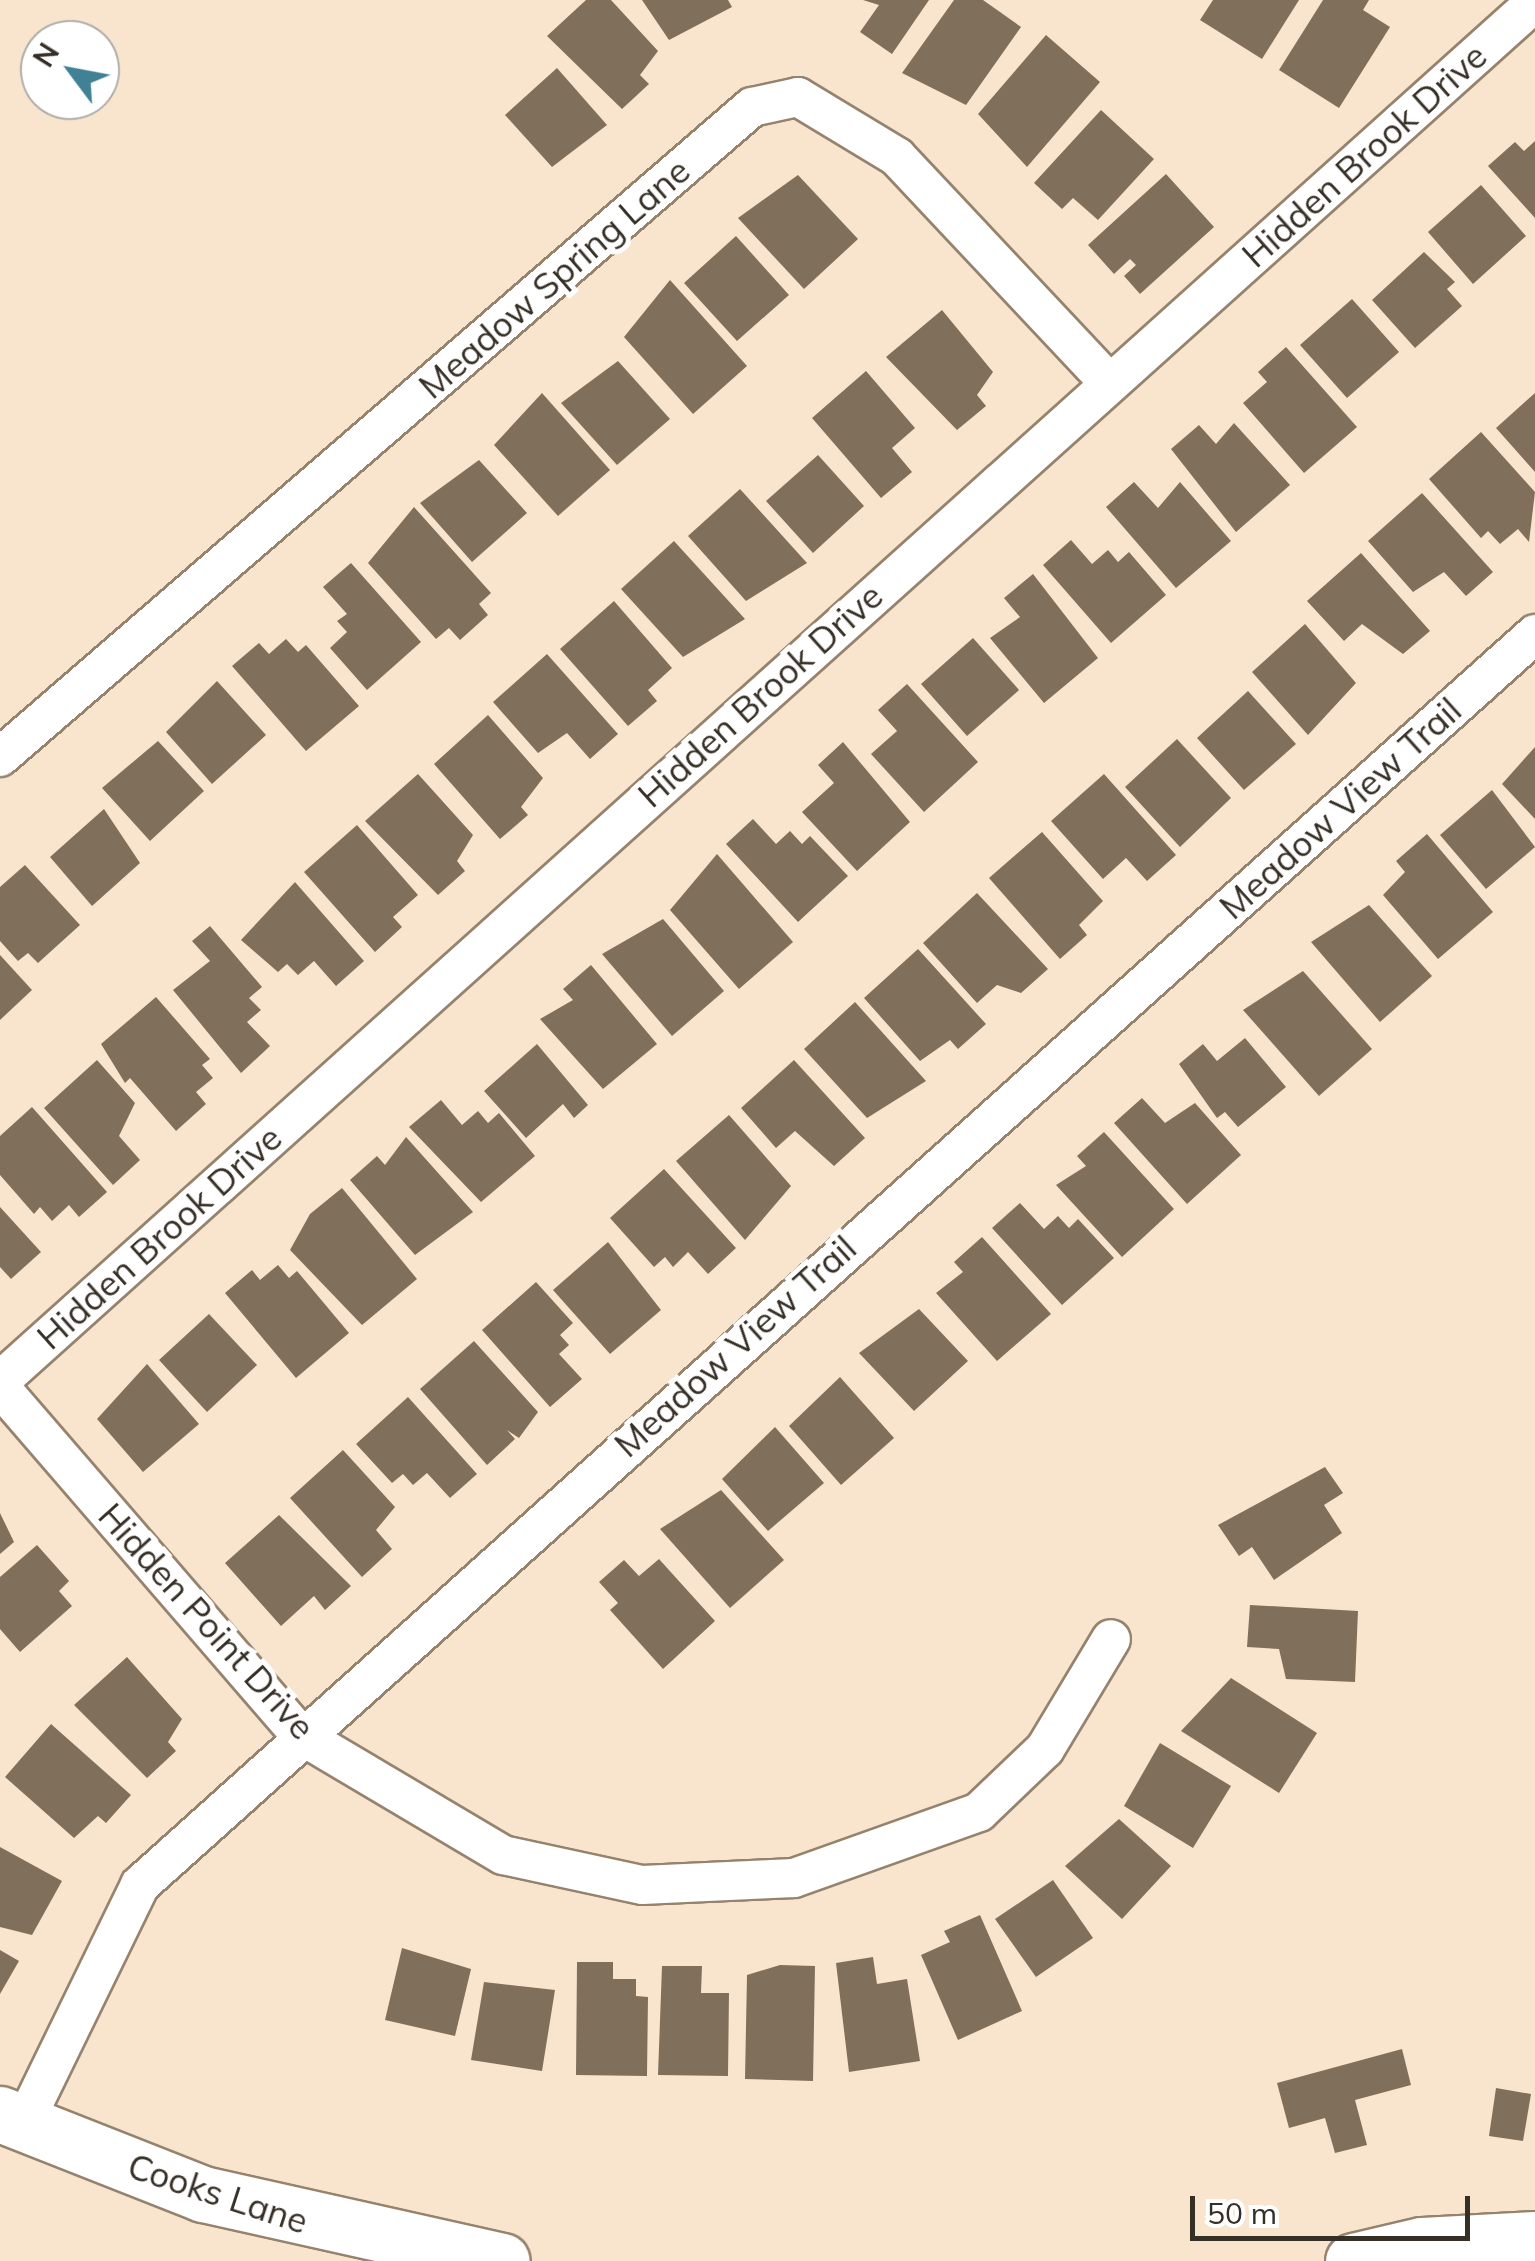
<!DOCTYPE html>
<html>
<head>
<meta charset="utf-8">
<style>
  body { margin:0 }
  #map { position:relative; width:1535px; height:2261px; overflow:hidden; background:#f9e5ce; font-family:Mulish,sans-serif }
  div>[style] { position:absolute }
  [style*='--x'] { left:calc(var(--x)*1px); top:calc(var(--y)*1px); width:calc(var(--w)*1px); rotate:calc(var(--a)*1deg) }
  .building>* { inset:0; background:#806f5b }
  .roads { filter:drop-shadow(2px 0 #95836e) drop-shadow(-2px 0 #95836e) drop-shadow(0 2px #95836e) drop-shadow(0 -2px #95836e) }
  .street>* { height:38px; margin:-19px; padding:0 19px; transform-origin:19px; border-radius:19px; background:#fff }
  .secondary>* { height:55px; margin:-27.5px; padding:0 27.5px; transform-origin:27.5px; border-radius:27.5px; background:#fff }
  span { translate:-50% -50%; white-space:nowrap; text-align:center; line-height:1.15; -webkit-text-stroke:10px #fff; paint-order:stroke }
  .street-label { font-size:35px; color:#362f26 }
  .north { position:absolute; left:20px; top:20px; width:100px; height:100px; box-sizing:border-box; background:#fff; border:2px solid #afaca8; border-radius:50%; rotate:302deg; font-size:28px; font-weight:700; line-height:40px; text-align:center; color:#362f26 }
  .north::after { content:''; display:block; margin:auto; width:35px; height:45px; background:#418195; clip-path:polygon(50% 0,100% 100%,50% 72%,0 100%) }
  .scale { position:absolute; left:1190px; top:2196px; width:280px; height:45px; box-sizing:border-box; border:5px solid #362f26; border-top:0; padding-left:12px; font-size:30px; line-height:35px; white-space:nowrap; color:#362f26; -webkit-text-stroke:8px #fff; paint-order:stroke }
</style>
</head>
<body>
<div id="map">
  <div class="building">
    <i style="clip-path:polygon(586px 0,611px 0,658px 51px,640px 75px,649px 84px,622px 109px,547px 36px)"></i>
    <i style="clip-path:polygon(642px 0,728px 0,732px 7px,669px 40px)"></i>
    <i style="clip-path:polygon(863px 0,929px 0,892px 54px,860px 32px,879px 5px)"></i>
    <i style="clip-path:polygon(954px 0,983px 0,1021px 27px,966px 105px,902px 73px)"></i>
    <i style="clip-path:polygon(1213px 0,1299px 0,1262px 59px,1200px 20px)"></i>
    <i style="clip-path:polygon(1323px 0,1369px 0,1363px 10px,1390px 27px,1339px 108px,1279px 70px)"></i>
    <i style="clip-path:polygon(1046px 35px,1100px 82px,1027px 167px,978px 114px)"></i>
    <i style="clip-path:polygon(557px 68px,607px 125px,552px 167px,505px 115px)"></i>
    <i style="clip-path:polygon(1101px 110px,1154px 159px,1098px 220px,1073px 198px,1062px 209px,1034px 183px)"></i>
    <i style="clip-path:polygon(1535px 141px,1535px 218px,1488px 166px,1515px 142px,1524px 151px)"></i>
    <i style="clip-path:polygon(1166px 174px,1214px 227px,1140px 294px,1124px 276px,1136px 265px,1130px 259px,1114px 274px,1088px 245px)"></i>
    <i style="clip-path:polygon(798px 175px,858px 239px,804px 289px,738px 218px)"></i>
    <i style="clip-path:polygon(1481px 185px,1526px 236px,1473px 284px,1428px 232px)"></i>
    <i style="clip-path:polygon(736px 236px,789px 295px,737px 341px,684px 283px)"></i>
    <i style="clip-path:polygon(1424px 252px,1455px 282px,1447px 289px,1462px 306px,1415px 348px,1372px 300px)"></i>
    <i style="clip-path:polygon(670px 280px,747px 366px,693px 414px,624px 337px)"></i>
    <i style="clip-path:polygon(1352px 299px,1399px 352px,1347px 398px,1300px 345px)"></i>
    <i style="clip-path:polygon(942px 310px,993px 372px,977px 395px,986px 406px,957px 430px,886px 357px)"></i>
    <i style="clip-path:polygon(1286px 347px,1357px 427px,1304px 473px,1243px 403px,1267px 382px,1258px 372px)"></i>
    <i style="clip-path:polygon(618px 361px,670px 419px,617px 465px,561px 403px)"></i>
    <i style="clip-path:polygon(866px 371px,915px 428px,892px 448px,912px 472px,881px 498px,812px 418px)"></i>
    <i style="clip-path:polygon(542px 393px,610px 470px,558px 516px,494px 445px)"></i>
    <i style="clip-path:polygon(1535px 393px,1535px 472px,1496px 428px)"></i>
    <i style="clip-path:polygon(1234px 423px,1290px 485px,1236px 532px,1171px 449px,1199px 425px,1216px 444px)"></i>
    <i style="clip-path:polygon(1481px 432px,1535px 492px,1529px 542px,1518px 529px,1500px 544px,1488px 531px,1481px 538px,1429px 479px)"></i>
    <i style="clip-path:polygon(818px 455px,864px 506px,813px 553px,766px 501px)"></i>
    <i style="clip-path:polygon(479px 460px,527px 513px,472px 562px,420px 503px)"></i>
    <i style="clip-path:polygon(1134px 482px,1158px 508px,1180px 482px,1231px 541px,1176px 588px,1106px 507px)"></i>
    <i style="clip-path:polygon(740px 489px,807px 563px,746px 601px,688px 536px)"></i>
    <i style="clip-path:polygon(1422px 493px,1493px 572px,1466px 596px,1444px 572px,1413px 592px,1368px 541px)"></i>
    <i style="clip-path:polygon(414px 507px,491px 593px,479px 604px,488px 615px,460px 640px,449px 628px,436px 639px,368px 563px)"></i>
    <i style="clip-path:polygon(1071px 540px,1092px 564px,1108px 550px,1118px 562px,1129px 552px,1166px 595px,1111px 643px,1043px 565px)"></i>
    <i style="clip-path:polygon(674px 541px,745px 619px,683px 657px,621px 589px)"></i>
    <i style="clip-path:polygon(1361px 553px,1430px 631px,1403px 654px,1362px 624px,1344px 641px,1307px 601px)"></i>
    <i style="clip-path:polygon(351px 563px,421px 642px,367px 690px,330px 648px,347px 632px,337px 621px,347px 614px,323px 587px)"></i>
    <i style="clip-path:polygon(1033px 574px,1098px 658px,1044px 703px,990px 638px,1020px 617px,1004px 598px)"></i>
    <i style="clip-path:polygon(614px 601px,672px 668px,648px 690px,657px 701px,628px 726px,560px 649px)"></i>
    <i style="clip-path:polygon(1305px 624px,1356px 683px,1308px 735px,1252px 672px)"></i>
    <i style="clip-path:polygon(973px 638px,1019px 690px,967px 736px,921px 684px)"></i>
    <i style="clip-path:polygon(286px 639px,298px 652px,306px 645px,359px 706px,306px 751px,232px 666px,259px 643px,269px 654px)"></i>
    <i style="clip-path:polygon(547px 654px,618px 734px,590px 759px,567px 733px,538px 753px,493px 702px)"></i>
    <i style="clip-path:polygon(217px 681px,266px 735px,212px 784px,166px 732px)"></i>
    <i style="clip-path:polygon(907px 684px,978px 762px,924px 812px,871px 754px,897px 731px,878px 710px)"></i>
    <i style="clip-path:polygon(1248px 691px,1296px 744px,1244px 790px,1197px 738px)"></i>
    <i style="clip-path:polygon(488px 715px,543px 778px,521px 807px,528px 815px,500px 839px,434px 764px)"></i>
    <i style="clip-path:polygon(1177px 739px,1231px 798px,1180px 847px,1125px 787px)"></i>
    <i style="clip-path:polygon(158px 741px,204px 791px,150px 841px,102px 788px)"></i>
    <i style="clip-path:polygon(843px 742px,910px 822px,857px 871px,802px 812px,834px 783px,818px 765px)"></i>
    <i style="clip-path:polygon(1535px 747px,1535px 819px,1502px 784px)"></i>
    <i style="clip-path:polygon(418px 774px,473px 835px,457px 861px,465px 871px,438px 895px,365px 821px)"></i>
    <i style="clip-path:polygon(1104px 774px,1176px 855px,1147px 881px,1126px 858px,1103px 879px,1051px 821px)"></i>
    <i style="clip-path:polygon(1492px 790px,1535px 847px,1486px 889px,1440px 835px)"></i>
    <i style="clip-path:polygon(104px 809px,140px 863px,92px 906px,50px 857px)"></i>
    <i style="clip-path:polygon(753px 819px,776px 844px,790px 831px,802px 844px,810px 836px,848px 876px,798px 922px,726px 844px)"></i>
    <i style="clip-path:polygon(357px 825px,418px 895px,393px 917px,402px 927px,375px 952px,304px 872px)"></i>
    <i style="clip-path:polygon(1042px 832px,1103px 901px,1079px 925px,1087px 935px,1060px 959px,989px 878px)"></i>
    <i style="clip-path:polygon(1427px 834px,1493px 912px,1438px 959px,1383px 895px,1405px 872px,1396px 861px)"></i>
    <i style="clip-path:polygon(717px 854px,793px 942px,739px 989px,670px 910px)"></i>
    <i style="clip-path:polygon(25px 865px,80px 925px,38px 963px,28px 953px,18px 961px,0 941px,0 887px)"></i>
    <i style="clip-path:polygon(295px 882px,364px 961px,336px 986px,314px 961px,298px 975px,287px 964px,278px 972px,241px 940px)"></i>
    <i style="clip-path:polygon(977px 893px,1048px 969px,1021px 993px,997px 985px,977px 1003px,923px 943px)"></i>
    <i style="clip-path:polygon(1369px 905px,1432px 976px,1380px 1022px,1311px 942px)"></i>
    <i style="clip-path:polygon(663px 919px,724px 991px,672px 1036px,602px 954px)"></i>
    <i style="clip-path:polygon(210px 926px,262px 987px,249px 998px,261px 1010px,247px 1022px,270px 1046px,241px 1073px,173px 990px,210px 961px,192px 941px)"></i>
    <i style="clip-path:polygon(918px 949px,986px 1024px,958px 1049px,950px 1040px,920px 1061px,864px 998px)"></i>
    <i style="clip-path:polygon(0 955px,32px 990px,0 1020px)"></i>
    <i style="clip-path:polygon(591px 965px,657px 1044px,603px 1089px,540px 1019px,573px 1000px,563px 989px)"></i>
    <i style="clip-path:polygon(1303px 971px,1372px 1049px,1319px 1096px,1243px 1010px)"></i>
    <i style="clip-path:polygon(156px 997px,210px 1059px,202px 1065px,213px 1078px,196px 1092px,206px 1104px,176px 1131px,130px 1078px,125px 1083px,101px 1044px)"></i>
    <i style="clip-path:polygon(855px 1002px,926px 1081px,867px 1118px,804px 1049px)"></i>
    <i style="clip-path:polygon(1245px 1038px,1286px 1087px,1238px 1127px,1225px 1112px,1217px 1118px,1179px 1064px,1203px 1044px,1217px 1061px)"></i>
    <i style="clip-path:polygon(537px 1044px,588px 1105px,574px 1118px,563px 1104px,526px 1138px,484px 1091px)"></i>
    <i style="clip-path:polygon(97px 1060px,135px 1103px,119px 1136px,140px 1160px,113px 1185px,44px 1108px)"></i>
    <i style="clip-path:polygon(794px 1060px,865px 1138px,834px 1166px,795px 1131px,776px 1148px,741px 1108px)"></i>
    <i style="clip-path:polygon(1142px 1098px,1165px 1123px,1195px 1103px,1241px 1155px,1187px 1204px,1114px 1123px)"></i>
    <i style="clip-path:polygon(441px 1100px,462px 1125px,478px 1111px,488px 1123px,499px 1113px,535px 1156px,481px 1202px,409px 1127px)"></i>
    <i style="clip-path:polygon(32px 1107px,107px 1192px,79px 1217px,69px 1205px,52px 1221px,40px 1207px,34px 1214px,0 1175px,0 1136px)"></i>
    <i style="clip-path:polygon(729px 1115px,791px 1186px,745px 1240px,676px 1161px)"></i>
    <i style="clip-path:polygon(1104px 1132px,1174px 1209px,1122px 1257px,1056px 1185px,1086px 1166px,1077px 1156px)"></i>
    <i style="clip-path:polygon(406px 1137px,473px 1212px,415px 1255px,350px 1180px,377px 1156px,385px 1165px)"></i>
    <i style="clip-path:polygon(664px 1169px,736px 1248px,708px 1274px,688px 1252px,673px 1267px,665px 1257px,654px 1267px,610px 1218px)"></i>
    <i style="clip-path:polygon(342px 1188px,417px 1279px,362px 1325px,290px 1250px,310px 1214px)"></i>
    <i style="clip-path:polygon(1020px 1203px,1044px 1229px,1058px 1216px,1069px 1228px,1078px 1219px,1114px 1258px,1062px 1305px,992px 1228px)"></i>
    <i style="clip-path:polygon(0 1207px,41px 1252px,11px 1279px,0 1267px)"></i>
    <i style="clip-path:polygon(982px 1237px,1051px 1314px,997px 1361px,936px 1293px,963px 1272px,954px 1262px)"></i>
    <i style="clip-path:polygon(608px 1242px,661px 1310px,610px 1354px,553px 1290px)"></i>
    <i style="clip-path:polygon(278px 1265px,289px 1278px,297px 1271px,349px 1333px,296px 1378px,225px 1293px,252px 1270px,260px 1280px)"></i>
    <i style="clip-path:polygon(536px 1282px,573px 1323px,560px 1335px,569px 1345px,559px 1354px,582px 1379px,550px 1407px,482px 1330px)"></i>
    <i style="clip-path:polygon(919px 1309px,968px 1361px,914px 1411px,859px 1353px)"></i>
    <i style="clip-path:polygon(209px 1314px,257px 1365px,207px 1412px,159px 1360px)"></i>
    <i style="clip-path:polygon(474px 1341px,538px 1412px,519px 1438px,507px 1430px,515px 1439px,487px 1465px,420px 1389px)"></i>
    <i style="clip-path:polygon(147px 1364px,199px 1424px,143px 1472px,97px 1419px)"></i>
    <i style="clip-path:polygon(840px 1377px,894px 1438px,841px 1485px,789px 1426px)"></i>
    <i style="clip-path:polygon(408px 1397px,477px 1474px,450px 1498px,427px 1473px,413px 1485px,403px 1474px,392px 1483px,356px 1444px)"></i>
    <i style="clip-path:polygon(775px 1427px,824px 1483px,768px 1531px,722px 1479px)"></i>
    <i style="clip-path:polygon(343px 1450px,395px 1507px,376px 1530px,392px 1549px,362px 1577px,290px 1498px)"></i>
    <i style="clip-path:polygon(1325px 1467px,1343px 1493px,1324px 1505px,1342px 1533px,1274px 1580px,1252px 1547px,1239px 1556px,1218px 1525px)"></i>
    <i style="clip-path:polygon(721px 1490px,784px 1560px,730px 1608px,660px 1529px)"></i>
    <i style="clip-path:polygon(0 1513px,14px 1542px,0 1554px)"></i>
    <i style="clip-path:polygon(279px 1515px,351px 1586px,325px 1610px,314px 1596px,281px 1626px,225px 1563px)"></i>
    <i style="clip-path:polygon(37px 1545px,69px 1581px,59px 1591px,72px 1606px,20px 1652px,0 1629px,0 1577px)"></i>
    <i style="clip-path:polygon(659px 1559px,715px 1621px,663px 1669px,610px 1610px,618px 1603px,599px 1582px,624px 1560px,639px 1576px)"></i>
    <i style="clip-path:polygon(1250px 1605px,1358px 1611px,1355px 1682px,1286px 1679px,1279px 1649px,1247px 1647px)"></i>
    <i style="clip-path:polygon(127px 1657px,182px 1719px,168px 1742px,176px 1751px,147px 1778px,74px 1705px)"></i>
    <i style="clip-path:polygon(1231px 1678px,1317px 1733px,1279px 1793px,1181px 1731px)"></i>
    <i style="clip-path:polygon(51px 1724px,131px 1795px,106px 1823px,98px 1816px,74px 1838px,5px 1777px)"></i>
    <i style="clip-path:polygon(1160px 1743px,1231px 1786px,1193px 1848px,1124px 1806px)"></i>
    <i style="clip-path:polygon(1119px 1819px,1171px 1866px,1122px 1919px,1065px 1866px)"></i>
    <i style="clip-path:polygon(0 1847px,62px 1881px,32px 1935px,0 1927px)"></i>
    <i style="clip-path:polygon(1053px 1880px,1093px 1938px,1036px 1977px,995px 1919px)"></i>
    <i style="clip-path:polygon(980px 1915px,1022px 2011px,958px 2040px,921px 1955px,950px 1942px,944px 1931px)"></i>
    <i style="clip-path:polygon(402px 1948px,471px 1969px,455px 2036px,385px 2020px)"></i>
    <i style="clip-path:polygon(0 1950px,19px 1961px,0 1994px)"></i>
    <i style="clip-path:polygon(873px 1957px,877px 1984px,907px 1979px,920px 2061px,849px 2072px,836px 1963px)"></i>
    <i style="clip-path:polygon(577px 1962px,613px 1962px,613px 1979px,636px 1979px,636px 1996px,648px 1997px,647px 2076px,576px 2075px)"></i>
    <i style="clip-path:polygon(780px 1965px,815px 1966px,813px 2081px,745px 2079px,747px 1975px)"></i>
    <i style="clip-path:polygon(662px 1966px,702px 1966px,701px 1993px,729px 1993px,728px 2076px,658px 2075px)"></i>
    <i style="clip-path:polygon(484px 1982px,555px 1990px,542px 2071px,471px 2060px)"></i>
    <i style="clip-path:polygon(1402px 2049px,1411px 2085px,1355px 2100px,1367px 2145px,1335px 2153px,1325px 2118px,1289px 2128px,1277px 2083px)"></i>
    <i style="clip-path:polygon(1496px 2088px,1531px 2094px,1523px 2141px,1489px 2136px)"></i>
  </div>
  <div class="roads">
    <div class="street">
      <i style="--x:0;--y:757;--w:994;--a:-40.84"></i>
      <i style="--x:752;--y:107;--w:47;--a:-12.3"></i>
      <i style="--x:798;--y:97;--w:116;--a:31.2"></i>
      <i style="--x:897;--y:157;--w:307;--a:46.8"></i>
      <i style="--x:0;--y:1381;--w:2049;--a:-41.93"></i>
      <i style="--x:0;--y:1387;--w:458;--a:49.2"></i>
      <i style="--x:299;--y:1734;--w:237;--a:30.7"></i>
      <i style="--x:503;--y:1855;--w:142;--a:12.2"></i>
      <i style="--x:642;--y:1885;--w:152;--a:-2.6"></i>
      <i style="--x:794;--y:1878;--w:196;--a:-19.6"></i>
      <i style="--x:979;--y:1812;--w:91;--a:-43.7"></i>
      <i style="--x:1045;--y:1749;--w:128;--a:-59"></i>
      <i style="--x:23;--y:2125;--w:267;--a:-64"></i>
      <i style="--x:140;--y:1885;--w:1874;--a:-41.88"></i>
    </div>
    <div class="secondary">
      <i style="--x:0;--y:2114;--w:218;--a:21.5"></i>
      <i style="--x:203;--y:2194;--w:306;--a:12.6"></i>
      <i style="--x:1353;--y:2261;--w:71;--a:-13.1"></i>
      <i style="--x:1422;--y:2245;--w:113;--a:-3"></i>
    </div>
  </div>
  <div class="street-label">
    <span style="left:1364px;top:155px;rotate:-42deg">Hidden Brook Drive</span>
    <span style="left:554px;top:278px;rotate:-41deg">Meadow Spring Lane</span>
    <span style="left:760px;top:695px;rotate:-42deg">Hidden Brook Drive</span>
    <span style="left:1340px;top:808px;rotate:-42deg">Meadow View Trail</span>
    <span style="left:159px;top:1237px;rotate:-42deg">Hidden Brook Drive</span>
    <span style="left:735px;top:1346px;rotate:-42deg">Meadow View Trail</span>
    <span style="left:207px;top:1621px;rotate:48deg">Hidden Point Drive</span>
    <span style="left:218px;top:2193px;rotate:18deg">Cooks Lane</span>
  </div>
  <div class="north">N</div>
  <div class="scale">50 m</div>
</div>
</body>
</html>
